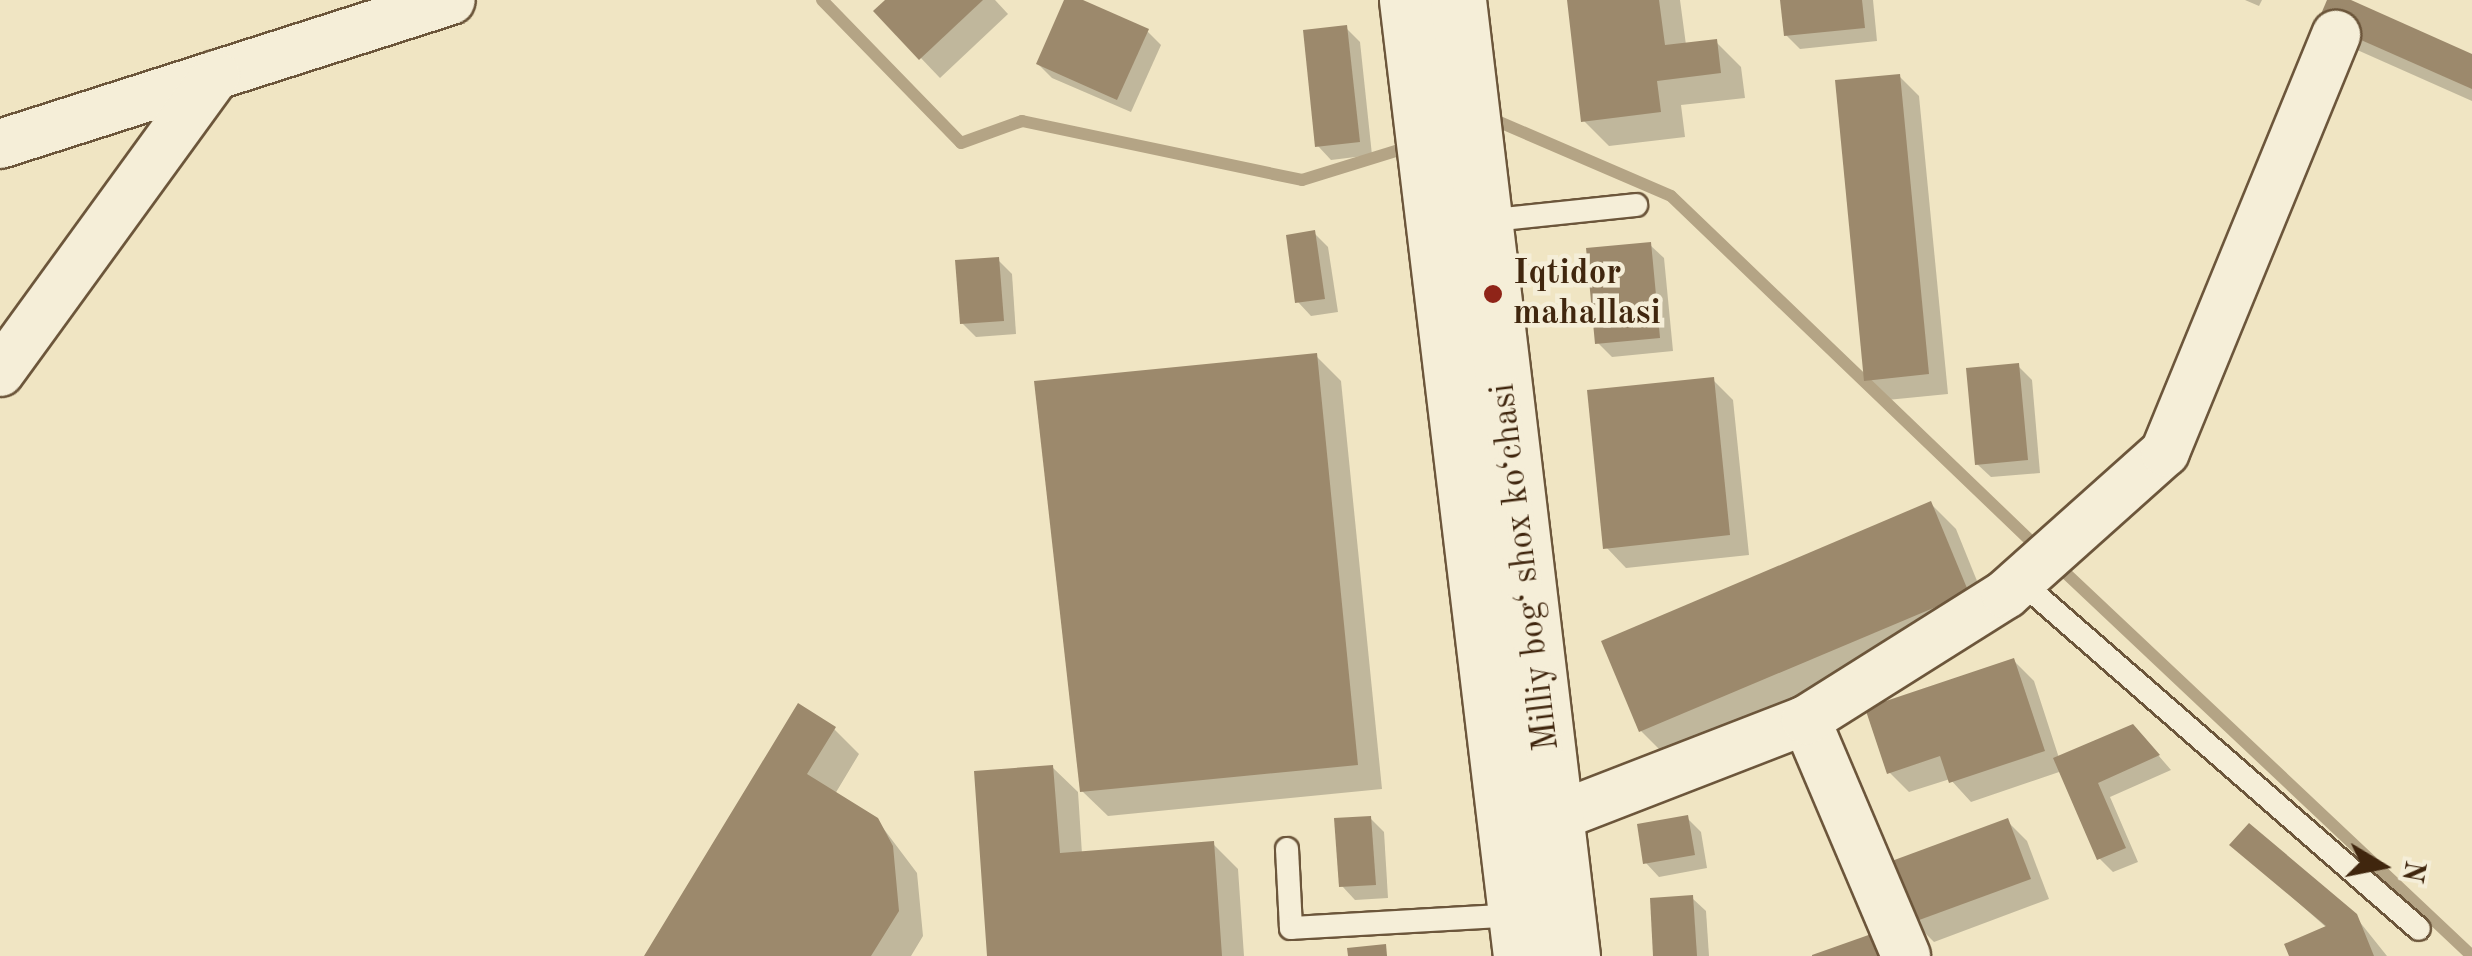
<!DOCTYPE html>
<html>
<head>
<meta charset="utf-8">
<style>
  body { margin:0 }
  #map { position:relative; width:2472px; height:956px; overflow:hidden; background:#f0e5c3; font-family:"Old Standard TT",serif }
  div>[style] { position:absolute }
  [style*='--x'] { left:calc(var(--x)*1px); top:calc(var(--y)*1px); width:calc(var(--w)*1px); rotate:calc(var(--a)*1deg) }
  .shadow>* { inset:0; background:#0003 }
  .stream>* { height:12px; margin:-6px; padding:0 6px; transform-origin:6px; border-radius:6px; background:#b4a485 }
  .building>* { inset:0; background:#9c896c }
  .roads { filter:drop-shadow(2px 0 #6c563b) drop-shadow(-2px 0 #6c563b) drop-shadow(0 2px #6c563b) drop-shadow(0 -2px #6c563b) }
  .service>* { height:22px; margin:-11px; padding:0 11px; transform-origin:11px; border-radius:11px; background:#f5eed8 }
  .minor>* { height:48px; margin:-24px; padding:0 24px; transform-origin:24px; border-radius:24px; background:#f5eed8 }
  .secondary>* { height:55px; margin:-27.5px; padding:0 27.5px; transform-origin:27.5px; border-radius:27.5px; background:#f5eed8 }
  .dots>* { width:28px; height:28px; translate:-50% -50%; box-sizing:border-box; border:5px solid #f5eed8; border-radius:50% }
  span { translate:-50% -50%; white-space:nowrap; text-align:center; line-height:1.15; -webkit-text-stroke:9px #f5eed8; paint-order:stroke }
  .poi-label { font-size:35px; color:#40260e; font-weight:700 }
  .left { translate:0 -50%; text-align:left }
  .street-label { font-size:35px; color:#40260e }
  .north { position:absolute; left:2332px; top:816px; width:100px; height:100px; -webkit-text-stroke:8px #f5eed8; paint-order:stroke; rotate:100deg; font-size:28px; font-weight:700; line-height:40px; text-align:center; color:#40260e }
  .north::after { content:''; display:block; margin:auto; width:35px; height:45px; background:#40260e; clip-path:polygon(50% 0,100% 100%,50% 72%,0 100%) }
</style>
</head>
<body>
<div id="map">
  <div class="shadow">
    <i style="clip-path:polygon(888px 0,995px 0,1008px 14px,940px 78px,876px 11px)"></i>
    <i style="clip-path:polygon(1067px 0,1147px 31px,1161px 45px,1131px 112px,1052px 78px,1038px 64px)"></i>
    <i style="clip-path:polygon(1570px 0,1680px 0,1686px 45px,1716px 42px,1741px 67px,1745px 98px,1681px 105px,1685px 137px,1609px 146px,1584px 121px)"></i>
    <i style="clip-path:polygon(1783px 0,1873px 0,1877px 41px,1800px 49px,1786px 35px)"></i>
    <i style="clip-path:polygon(2245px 0,2262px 0,2259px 6px)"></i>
    <i style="clip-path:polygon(2329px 0,2345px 0,2472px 56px,2472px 101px,2346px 45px)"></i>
    <i style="clip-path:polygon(1346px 28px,1360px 42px,1372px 155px,1331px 160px,1318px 146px)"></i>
    <i style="clip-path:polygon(1899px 76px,1919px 96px,1948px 394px,1887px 400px,1867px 380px)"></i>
    <i style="clip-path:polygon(1314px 233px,1328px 247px,1338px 312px,1311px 316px,1298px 302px)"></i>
    <i style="clip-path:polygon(1650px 245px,1664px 258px,1673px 351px,1612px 357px,1598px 343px)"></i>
    <i style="clip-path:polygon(998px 260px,1012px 274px,1016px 334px,976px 337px,962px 323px)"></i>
    <i style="clip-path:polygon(1316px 356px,1341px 381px,1382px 789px,1108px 816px,1082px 791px)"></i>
    <i style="clip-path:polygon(2018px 366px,2032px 380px,2040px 473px,1991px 477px,1977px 464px)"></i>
    <i style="clip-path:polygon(1713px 380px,1733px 400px,1749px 555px,1626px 568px,1606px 547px)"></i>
    <i style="clip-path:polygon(1931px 504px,1956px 529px,1992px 618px,1666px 756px,1641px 731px)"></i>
    <i style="clip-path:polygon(2014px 661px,2034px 681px,2059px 758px,2146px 741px,2171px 770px,2110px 797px,2138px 862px,2113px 872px,2100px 859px,2062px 771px,1971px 802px,1950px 779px,1909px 792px,1889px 772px)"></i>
    <i style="clip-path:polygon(834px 729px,859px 754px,835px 794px,877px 820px,917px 873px,923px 936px,911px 956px,646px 956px)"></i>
    <i style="clip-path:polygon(1052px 767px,1078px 792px,1082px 854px,1213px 844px,1238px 869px,1244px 956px,989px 956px)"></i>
    <i style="clip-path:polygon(1370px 818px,1384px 832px,1388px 898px,1355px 900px,1342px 886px)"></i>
    <i style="clip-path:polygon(1687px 818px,1701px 832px,1707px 868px,1659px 877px,1646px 863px)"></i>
    <i style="clip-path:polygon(2007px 821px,2027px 841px,2049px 899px,1934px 942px,1914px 922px)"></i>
    <i style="clip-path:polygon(2233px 845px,2355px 916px,2387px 956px,2292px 956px,2327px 928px)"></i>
    <i style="clip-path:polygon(1692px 898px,1706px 911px,1709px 956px,1655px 956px)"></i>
  </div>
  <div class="stream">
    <i style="--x:822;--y:0;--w:199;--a:45.8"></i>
    <i style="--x:961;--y:143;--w:65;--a:-19.8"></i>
    <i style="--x:1022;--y:121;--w:286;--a:11.9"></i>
    <i style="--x:1302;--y:180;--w:115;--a:-17.2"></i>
    <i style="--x:1484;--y:125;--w:14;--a:-17"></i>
    <i style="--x:1497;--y:121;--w:189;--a:23.3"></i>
    <i style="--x:1671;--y:196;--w:511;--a:43.81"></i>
    <i style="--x:2055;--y:563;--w:573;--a:43.3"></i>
  </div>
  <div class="building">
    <i style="clip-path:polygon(885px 0,983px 0,919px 60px,873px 11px)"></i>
    <i style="clip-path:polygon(1064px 0,1083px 0,1149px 29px,1117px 100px,1036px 64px)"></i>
    <i style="clip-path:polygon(1567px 0,1659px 0,1665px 45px,1717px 39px,1721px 73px,1657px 81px,1661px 112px,1581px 122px)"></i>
    <i style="clip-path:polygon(1780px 0,1862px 0,1865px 28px,1784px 36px)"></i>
    <i style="clip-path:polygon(2327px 0,2351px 0,2472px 54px,2472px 89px,2318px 21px)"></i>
    <i style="clip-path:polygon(1347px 25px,1360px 142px,1315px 147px,1303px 30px)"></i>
    <i style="clip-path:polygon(1900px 74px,1929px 374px,1864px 381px,1835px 80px)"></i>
    <i style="clip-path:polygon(1315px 230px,1325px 299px,1295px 303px,1286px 235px)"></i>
    <i style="clip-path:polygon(1651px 242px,1660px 338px,1595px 344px,1586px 248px)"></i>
    <i style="clip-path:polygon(999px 257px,1004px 321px,960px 324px,955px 260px)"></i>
    <i style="clip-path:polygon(1317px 353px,1358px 765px,1080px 792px,1034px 381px)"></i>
    <i style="clip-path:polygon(2019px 363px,2028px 460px,1975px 465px,1966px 368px)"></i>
    <i style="clip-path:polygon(1714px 377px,1730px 535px,1603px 549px,1587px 390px)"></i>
    <i style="clip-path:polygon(1931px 501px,1969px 593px,1639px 732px,1601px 641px)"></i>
    <i style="clip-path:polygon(2014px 658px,2045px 751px,1949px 783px,1940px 756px,1887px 774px,1865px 708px)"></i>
    <i style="clip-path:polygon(798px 703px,836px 727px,807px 774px,878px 818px,893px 846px,899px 911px,871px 956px,644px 956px)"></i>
    <i style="clip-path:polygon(2133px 724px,2160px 755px,2098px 783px,2126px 848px,2097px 860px,2053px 758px)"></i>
    <i style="clip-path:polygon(1053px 765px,1060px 853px,1214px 841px,1222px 956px,987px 956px,974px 771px)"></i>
    <i style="clip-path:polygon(1688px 815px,1695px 855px,1643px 864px,1637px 824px)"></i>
    <i style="clip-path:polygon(1371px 816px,1376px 885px,1339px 887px,1334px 818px)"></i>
    <i style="clip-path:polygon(2008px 818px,2031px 879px,1911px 923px,1889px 862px)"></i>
    <i style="clip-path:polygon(2249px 823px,2357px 914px,2374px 956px,2289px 956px,2284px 944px,2326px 926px,2229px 845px)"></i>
    <i style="clip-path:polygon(1693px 895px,1697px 956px,1653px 956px,1650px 898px)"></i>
    <i style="clip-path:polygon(1877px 932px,1886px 956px,1812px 956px,1812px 955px)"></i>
    <i style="clip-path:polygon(1386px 944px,1387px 956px,1348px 956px,1347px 948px)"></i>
  </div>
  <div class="roads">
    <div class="service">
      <i style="--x:1484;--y:221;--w:153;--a:-6"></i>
      <i style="--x:2020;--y:581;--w:529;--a:41.09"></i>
      <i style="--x:1287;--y:849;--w:79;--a:87.1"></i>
      <i style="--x:1291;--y:928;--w:225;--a:-3.3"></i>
    </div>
    <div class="minor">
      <i style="--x:0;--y:144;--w:473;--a:-17.7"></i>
      <i style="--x:0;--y:372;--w:367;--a:-54"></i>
      <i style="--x:1806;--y:720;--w:256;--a:67"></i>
      <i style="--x:1556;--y:817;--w:268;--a:-21.2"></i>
      <i style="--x:1806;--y:720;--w:236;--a:-32.2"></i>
      <i style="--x:2006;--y:594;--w:213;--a:-41.8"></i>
      <i style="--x:2165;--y:452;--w:451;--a:-67.7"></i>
    </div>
    <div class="secondary">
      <i style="--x:1407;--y:0;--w:963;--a:83.2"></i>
      <i style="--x:1458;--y:0;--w:963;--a:83.2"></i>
    </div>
  </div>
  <div class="dots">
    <i style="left:1493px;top:294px;background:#8f2418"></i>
  </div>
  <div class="poi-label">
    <span class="left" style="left:1513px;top:294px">Iqtidor<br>mahallasi</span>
  </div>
  <div class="street-label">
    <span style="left:1526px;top:567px;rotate:-97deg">Milliy bog‘ shox ko‘chasi</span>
  </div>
  <div class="north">N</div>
</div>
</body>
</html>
